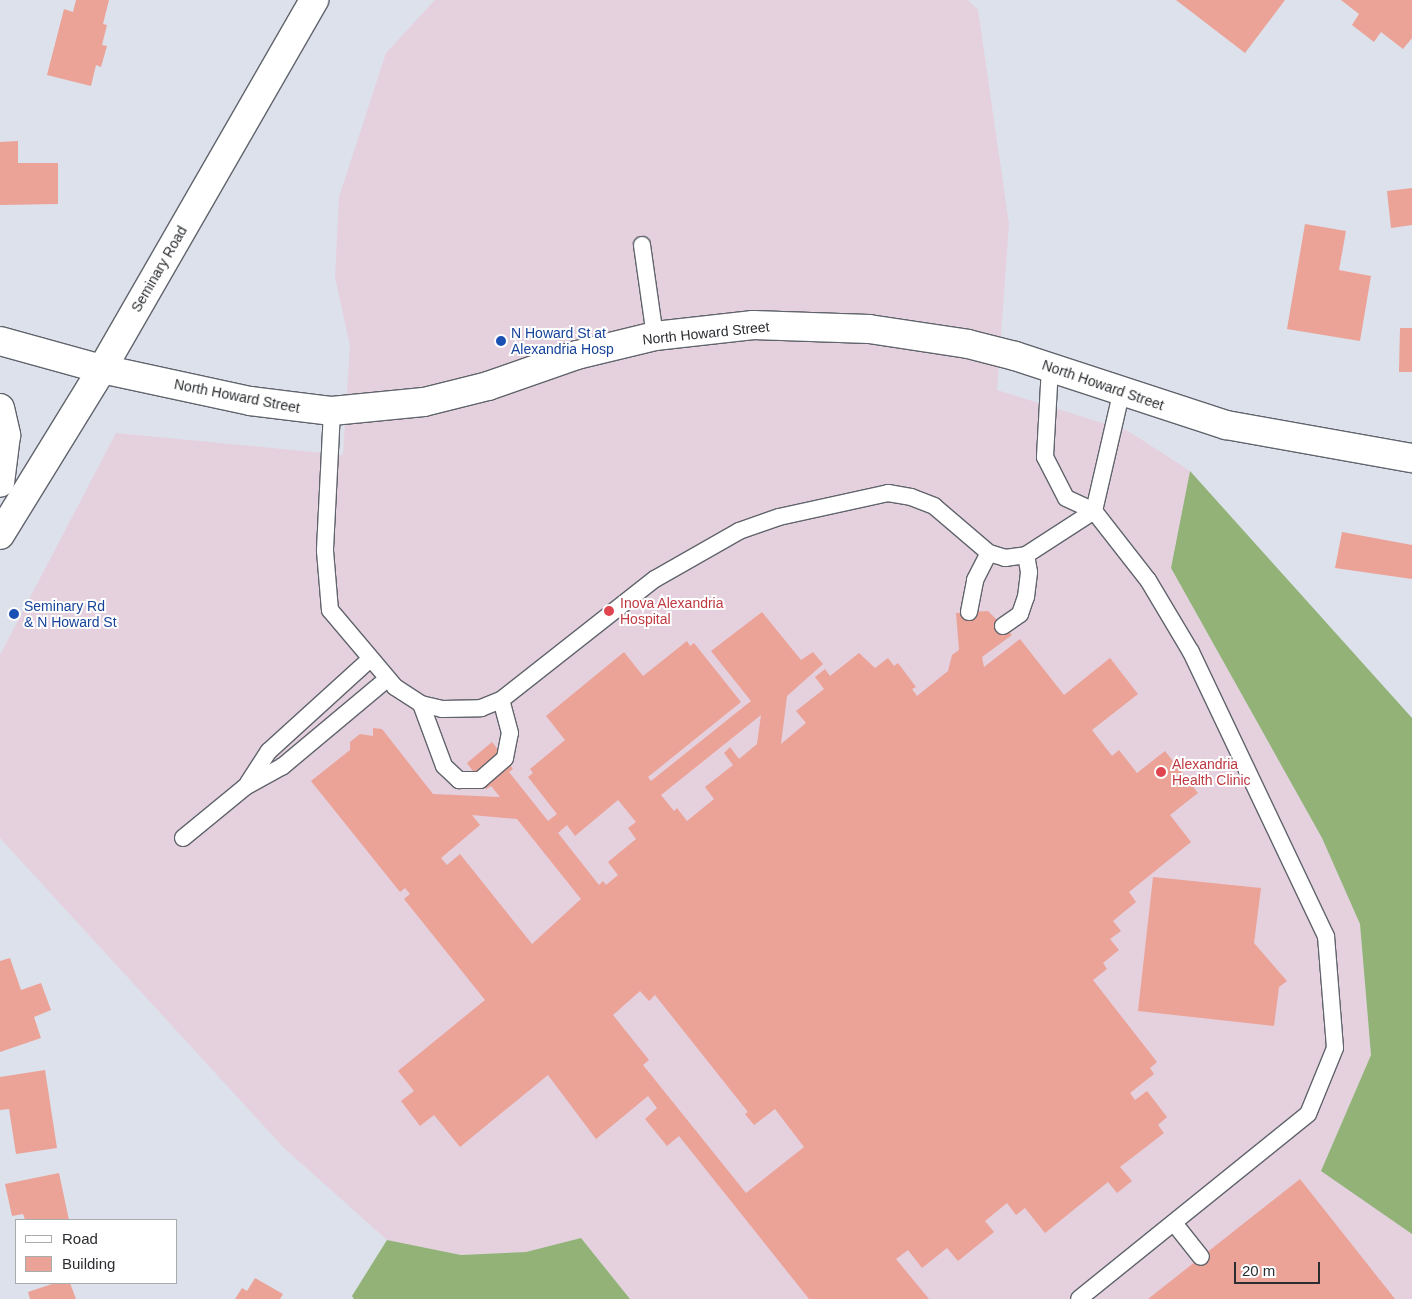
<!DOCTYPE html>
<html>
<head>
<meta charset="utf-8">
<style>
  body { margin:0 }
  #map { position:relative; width:1412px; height:1299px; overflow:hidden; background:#dde1eb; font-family:Helvetica,sans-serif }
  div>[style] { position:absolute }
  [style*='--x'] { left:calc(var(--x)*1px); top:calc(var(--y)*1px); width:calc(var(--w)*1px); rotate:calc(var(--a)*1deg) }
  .medical>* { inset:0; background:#e5d0de }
  .forest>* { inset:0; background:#92b277 }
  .building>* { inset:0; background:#eba297 }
  .roads { filter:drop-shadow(1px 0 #60646c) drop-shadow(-1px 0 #60646c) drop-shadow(0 1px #60646c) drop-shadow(0 -1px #60646c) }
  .lane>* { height:16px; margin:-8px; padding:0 8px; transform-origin:8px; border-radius:8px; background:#fff }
  .secondary>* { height:28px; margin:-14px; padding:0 14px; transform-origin:14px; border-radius:14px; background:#fff }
  .dots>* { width:14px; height:14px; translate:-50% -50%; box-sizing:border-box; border:2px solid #fff; border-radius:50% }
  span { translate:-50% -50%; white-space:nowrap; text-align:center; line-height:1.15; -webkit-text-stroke:4px #fff; paint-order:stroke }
  .street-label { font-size:14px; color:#2b2d30 }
  .transit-label { font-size:14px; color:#164399 }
  .left { translate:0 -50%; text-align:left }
  .health-label { font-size:14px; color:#be3a42 }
  .legend { position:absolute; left:15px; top:1219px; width:162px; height:65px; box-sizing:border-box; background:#fff; border:1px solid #aaabac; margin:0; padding:6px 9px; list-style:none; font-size:15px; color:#2b2d30 }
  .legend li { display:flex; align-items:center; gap:10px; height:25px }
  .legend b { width:25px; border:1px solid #aaabac }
  .scale { position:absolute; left:1234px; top:1262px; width:86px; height:22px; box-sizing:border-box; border:2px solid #2b2d30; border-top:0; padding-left:6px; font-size:15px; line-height:18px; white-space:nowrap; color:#2b2d30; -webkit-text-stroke:4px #fff; paint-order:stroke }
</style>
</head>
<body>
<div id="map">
  <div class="medical">
    <i style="clip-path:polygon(435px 0,968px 0,978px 10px,1009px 224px,997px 390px,1128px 431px,1190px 471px,1171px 568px,1322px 838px,1360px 924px,1371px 1055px,1321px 1171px,1412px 1234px,1412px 1299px,630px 1299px,581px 1238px,526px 1252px,461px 1255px,387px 1240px,284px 1148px,0 838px,0 655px,116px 433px,343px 455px,350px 346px,335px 277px,339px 197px,386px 53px)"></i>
  </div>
  <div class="forest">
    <i style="clip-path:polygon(1190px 471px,1412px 718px,1412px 1234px,1321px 1171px,1371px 1055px,1360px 924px,1322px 838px,1171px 568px)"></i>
    <i style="clip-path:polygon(581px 1238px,630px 1299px,354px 1299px,352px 1296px,387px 1240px,461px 1255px,526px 1252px)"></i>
  </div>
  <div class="building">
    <i style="clip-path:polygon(76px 0,109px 0,103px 24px,107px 25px,102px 45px,107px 46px,101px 67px,96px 65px,91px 86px,47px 75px,64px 9px,73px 12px)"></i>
    <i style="clip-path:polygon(1176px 0,1285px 0,1245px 53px)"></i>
    <i style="clip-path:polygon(1341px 0,1412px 0,1412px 38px,1403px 49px,1381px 32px,1374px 42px,1352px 25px,1359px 14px)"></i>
    <i style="clip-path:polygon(18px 141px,18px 163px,58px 163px,58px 204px,0 205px,0 142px)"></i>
    <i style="clip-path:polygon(1412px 188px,1412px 225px,1391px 228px,1387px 191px)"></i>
    <i style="clip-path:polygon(1305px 224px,1346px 231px,1339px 270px,1371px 276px,1360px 341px,1287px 329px)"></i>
    <i style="clip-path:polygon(1400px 328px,1412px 328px,1412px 372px,1399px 372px)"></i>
    <i style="clip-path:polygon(1342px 532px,1412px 545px,1412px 579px,1335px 568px)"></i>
    <i style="clip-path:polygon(evenodd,988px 611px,1012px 635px,982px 657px,984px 667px,1020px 639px,1064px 695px,1110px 658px,1138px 694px,1092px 730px,1112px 756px,1119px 750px,1137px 773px,1165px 751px,1198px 793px,1170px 815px,1191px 842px,1129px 892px,1136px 902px,1113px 921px,1121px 931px,1110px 939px,1119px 950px,1103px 963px,1107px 969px,1093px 980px,1157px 1062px,1150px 1068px,1154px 1074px,1130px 1093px,1135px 1100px,1147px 1091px,1167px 1117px,1158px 1125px,1164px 1133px,1120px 1167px,1132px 1181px,1117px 1193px,1108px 1182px,1045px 1233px,1025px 1208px,1016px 1215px,1007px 1203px,985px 1221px,994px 1232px,958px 1261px,947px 1248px,922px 1268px,908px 1250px,896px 1259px,929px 1299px,809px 1299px,679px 1136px,667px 1146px,645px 1119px,657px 1108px,648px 1096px,596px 1139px,548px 1075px,460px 1147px,434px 1115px,420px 1126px,401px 1101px,414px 1091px,398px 1071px,485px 1000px,404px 899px,410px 894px,405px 888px,400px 892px,311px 781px,350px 750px,350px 742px,360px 734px,373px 736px,373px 728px,382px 729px,433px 794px,500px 797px,491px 786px,486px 789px,467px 763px,492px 742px,513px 769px,509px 772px,548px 821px,557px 814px,528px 777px,533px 773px,530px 769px,565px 740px,546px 716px,624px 652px,643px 676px,687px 641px,690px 646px,694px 643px,741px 702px,648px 777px,651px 781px,751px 701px,711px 651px,762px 612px,801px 660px,813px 652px,823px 664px,787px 696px,781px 744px,806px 723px,796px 711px,824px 689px,815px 677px,825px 669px,830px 676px,859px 653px,875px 668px,888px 658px,894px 666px,898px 663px,916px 687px,912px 689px,917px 696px,948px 671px,952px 655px,959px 650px,956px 613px,988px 611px,761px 715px,757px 744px,739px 759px,730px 747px,724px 753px,733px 765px,705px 787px,714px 799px,687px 821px,677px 808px,674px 811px,661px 795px,761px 715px,988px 611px,618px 800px,636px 822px,628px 828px,636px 839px,608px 862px,618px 875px,606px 885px,603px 881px,599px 885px,558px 833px,567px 825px,575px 836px,618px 800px,988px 611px,472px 815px,517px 819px,581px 899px,532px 944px,460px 854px,447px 865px,441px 858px,480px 825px,472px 815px,988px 611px,640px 991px,649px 1001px,655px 995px,748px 1112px,745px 1114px,754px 1125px,775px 1109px,804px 1147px,746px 1193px,643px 1065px,649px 1060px,613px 1015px,640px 991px)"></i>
    <i style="clip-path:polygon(1153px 877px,1261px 888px,1254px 943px,1287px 981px,1279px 987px,1274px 1026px,1138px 1011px)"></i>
    <i style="clip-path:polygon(10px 958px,21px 990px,41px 983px,51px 1010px,34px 1017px,41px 1038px,0 1052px,0 961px)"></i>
    <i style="clip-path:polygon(45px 1070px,57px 1148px,16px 1154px,9px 1109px,0 1110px,0 1077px)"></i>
    <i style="clip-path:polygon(59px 1173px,69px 1220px,25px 1220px,23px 1214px,12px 1216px,5px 1184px)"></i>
    <i style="clip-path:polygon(1300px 1179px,1395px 1299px,1148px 1299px)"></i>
    <i style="clip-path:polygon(255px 1278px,283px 1294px,280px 1299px,235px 1299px,242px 1288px,247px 1291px)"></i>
    <i style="clip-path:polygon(55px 1283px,70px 1283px,76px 1299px,30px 1299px,28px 1292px)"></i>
  </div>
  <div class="roads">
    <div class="lane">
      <i style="--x:642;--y:245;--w:92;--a:81.9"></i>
      <i style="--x:1050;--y:367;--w:90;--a:93.2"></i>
      <i style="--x:1045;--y:457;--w:46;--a:62.9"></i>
      <i style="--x:1066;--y:498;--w:31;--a:25"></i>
      <i style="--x:1094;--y:511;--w:88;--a:52"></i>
      <i style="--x:1148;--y:580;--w:84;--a:59.2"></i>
      <i style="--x:1191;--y:652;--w:314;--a:64.6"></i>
      <i style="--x:1326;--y:936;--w:112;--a:85.4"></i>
      <i style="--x:1335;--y:1048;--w:71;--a:112.2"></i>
      <i style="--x:1308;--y:1114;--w:294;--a:141.1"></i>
      <i style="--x:332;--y:411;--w:140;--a:92.9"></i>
      <i style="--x:325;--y:551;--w:59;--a:85.2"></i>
      <i style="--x:330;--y:610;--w:101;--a:49.8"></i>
      <i style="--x:395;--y:687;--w:31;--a:33"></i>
      <i style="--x:421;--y:704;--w:22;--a:13"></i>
      <i style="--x:442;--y:709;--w:39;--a:-1"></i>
      <i style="--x:481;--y:708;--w:22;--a:-22"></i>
      <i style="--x:501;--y:700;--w:196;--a:-38.2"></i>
      <i style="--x:655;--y:579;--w:97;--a:-29.7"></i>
      <i style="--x:739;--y:531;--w:42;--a:-19.3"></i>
      <i style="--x:779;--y:517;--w:112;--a:-12.4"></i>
      <i style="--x:888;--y:493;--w:23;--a:10"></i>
      <i style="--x:911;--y:497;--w:25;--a:21"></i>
      <i style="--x:934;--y:506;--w:72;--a:40.5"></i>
      <i style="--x:989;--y:553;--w:17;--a:17"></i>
      <i style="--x:1005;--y:558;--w:21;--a:-8"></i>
      <i style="--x:1026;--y:555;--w:81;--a:-32.9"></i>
      <i style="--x:1094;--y:511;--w:124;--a:-77"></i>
      <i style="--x:969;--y:612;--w:33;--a:-79"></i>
      <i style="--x:975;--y:580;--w:30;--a:-63"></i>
      <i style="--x:1003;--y:626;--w:21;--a:-35"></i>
      <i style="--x:1020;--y:614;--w:18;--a:-71"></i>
      <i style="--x:1026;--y:597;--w:25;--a:-83"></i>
      <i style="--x:1029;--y:572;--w:17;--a:-100"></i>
      <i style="--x:421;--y:704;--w:66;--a:69.6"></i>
      <i style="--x:444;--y:766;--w:21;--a:43"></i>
      <i style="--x:459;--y:780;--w:21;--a:0"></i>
      <i style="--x:480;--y:780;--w:33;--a:-41"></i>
      <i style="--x:505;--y:758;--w:25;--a:-79"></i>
      <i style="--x:510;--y:733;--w:34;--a:-105"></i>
      <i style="--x:248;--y:783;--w:38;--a:-57"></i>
      <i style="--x:269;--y:751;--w:137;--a:-42.3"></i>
      <i style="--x:183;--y:838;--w:80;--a:-39.4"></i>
      <i style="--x:245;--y:787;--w:43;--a:-28.9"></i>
      <i style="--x:283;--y:766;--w:136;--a:-39.9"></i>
      <i style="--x:1174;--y:1223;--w:43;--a:51.5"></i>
    </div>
    <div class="secondary">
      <i style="--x:0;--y:341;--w:106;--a:15.4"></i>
      <i style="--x:102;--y:369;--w:151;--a:12.2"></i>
      <i style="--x:250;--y:401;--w:83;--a:7"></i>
      <i style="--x:332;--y:411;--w:92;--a:-5.6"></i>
      <i style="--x:424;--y:402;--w:66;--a:-14"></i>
      <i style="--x:488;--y:386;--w:94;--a:-19.2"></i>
      <i style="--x:577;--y:355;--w:80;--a:-13.7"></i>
      <i style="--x:655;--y:336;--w:99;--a:-6.4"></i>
      <i style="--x:753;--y:325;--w:116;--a:2"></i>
      <i style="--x:869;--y:329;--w:100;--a:8.6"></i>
      <i style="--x:968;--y:344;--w:49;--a:14.3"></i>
      <i style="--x:1015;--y:356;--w:222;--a:18.1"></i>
      <i style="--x:1226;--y:425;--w:189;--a:10.1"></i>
      <i style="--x:0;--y:408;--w:28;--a:77"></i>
      <i style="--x:6;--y:435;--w:48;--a:97.1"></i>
      <i style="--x:0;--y:535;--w:195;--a:-58.4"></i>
      <i style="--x:102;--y:369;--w:426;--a:-60.1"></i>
    </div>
  </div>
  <div class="dots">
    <i style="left:501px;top:341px;background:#1a4fb4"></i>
    <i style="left:609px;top:611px;background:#e0444e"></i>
    <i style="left:14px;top:614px;background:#1a4fb4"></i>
    <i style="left:1161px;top:772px;background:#e0444e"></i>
  </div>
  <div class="street-label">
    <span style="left:159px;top:269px;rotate:-60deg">Seminary Road</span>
    <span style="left:706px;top:333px;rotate:-6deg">North Howard Street</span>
    <span style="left:1103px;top:385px;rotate:19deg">North Howard Street</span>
    <span style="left:237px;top:396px;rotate:11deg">North Howard Street</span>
  </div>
  <div class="transit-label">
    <span class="left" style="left:511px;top:341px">N Howard St at<br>Alexandria Hosp</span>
    <span class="left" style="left:24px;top:614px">Seminary Rd<br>&amp; N Howard St</span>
  </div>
  <div class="health-label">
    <span class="left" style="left:620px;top:611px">Inova Alexandria<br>Hospital</span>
    <span class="left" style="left:1172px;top:772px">Alexandria<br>Health Clinic</span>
  </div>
  <ul class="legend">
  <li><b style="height:6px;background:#fff"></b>Road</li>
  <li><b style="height:14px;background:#eba297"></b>Building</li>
  </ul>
  <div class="scale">20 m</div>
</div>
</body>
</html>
